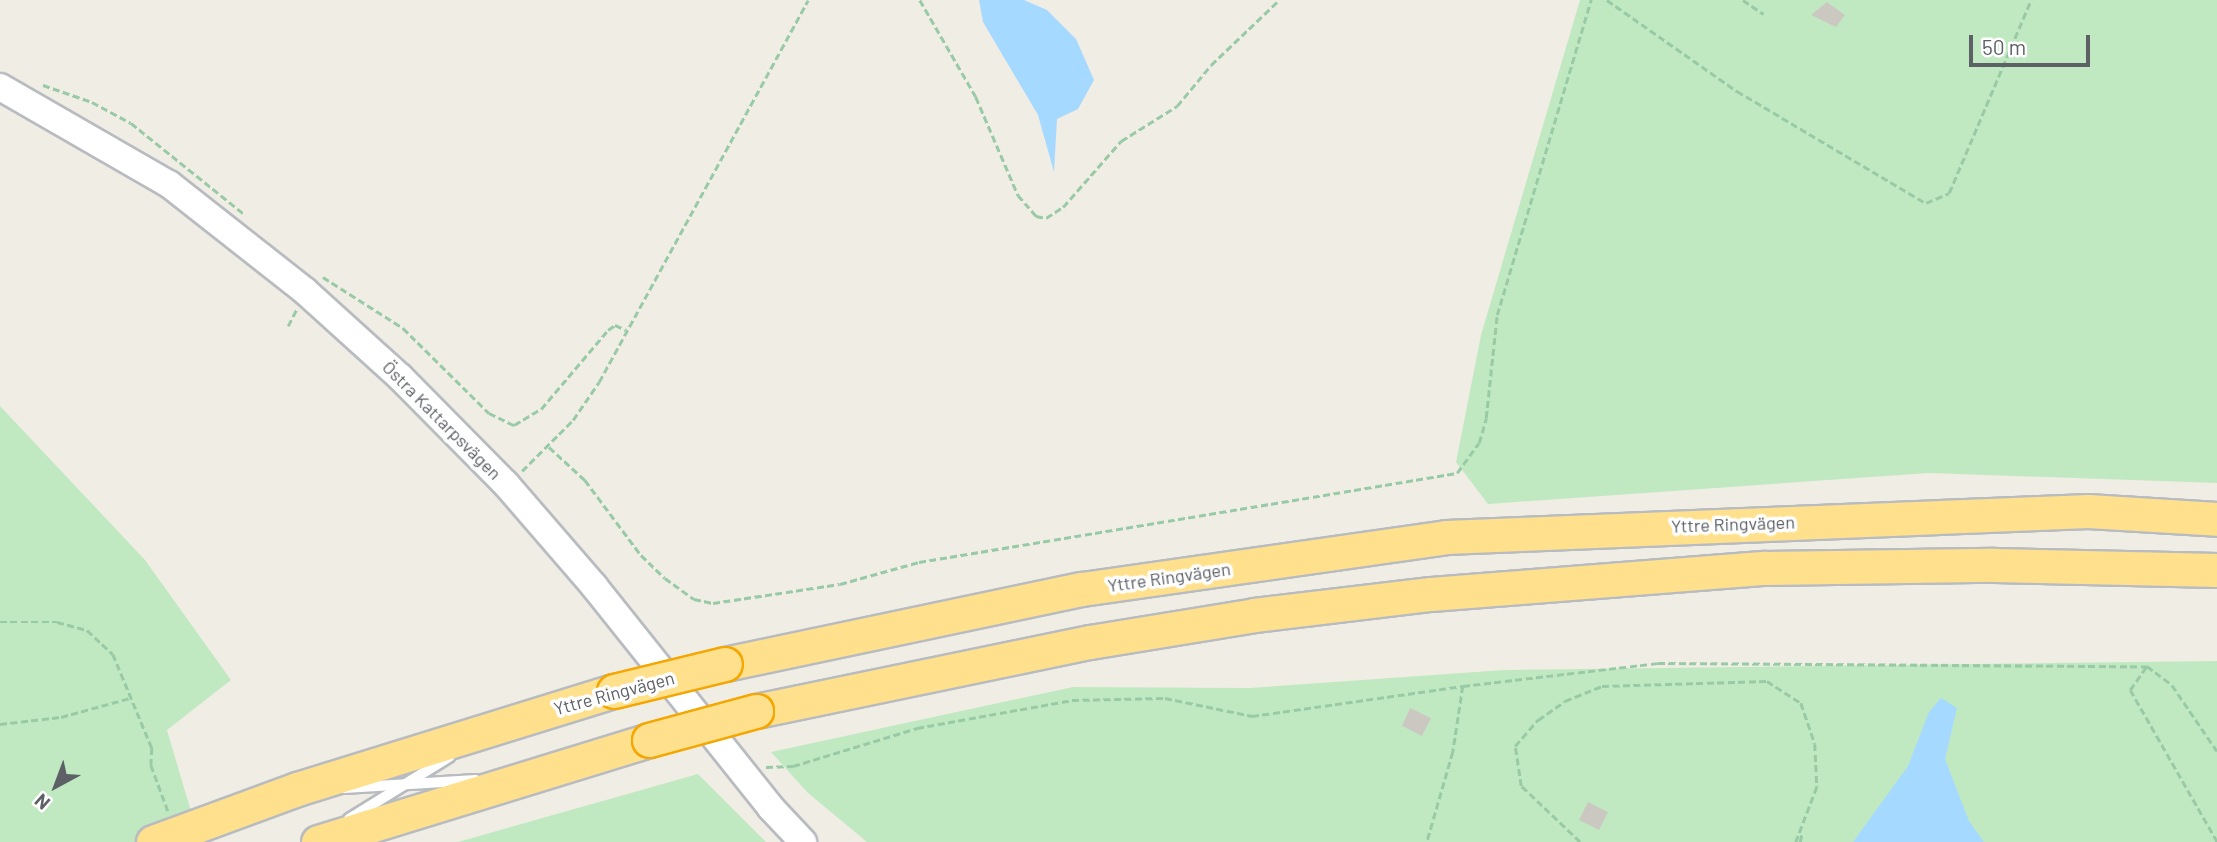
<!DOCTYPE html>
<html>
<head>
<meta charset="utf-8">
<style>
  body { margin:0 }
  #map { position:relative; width:2217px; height:842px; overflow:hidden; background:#f0ede5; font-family:Barlow,sans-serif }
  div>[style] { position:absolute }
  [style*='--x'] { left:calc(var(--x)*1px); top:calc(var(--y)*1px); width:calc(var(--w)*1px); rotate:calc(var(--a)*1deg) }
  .green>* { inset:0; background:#c1e9c1 }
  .water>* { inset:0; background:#a6d9ff }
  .building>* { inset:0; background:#cbc8c2 }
  .path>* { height:2.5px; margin-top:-1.25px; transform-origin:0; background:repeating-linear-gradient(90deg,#99caa6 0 7px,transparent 0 10.5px) }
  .roads { filter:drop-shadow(2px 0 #b8bbc0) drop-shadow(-2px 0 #b8bbc0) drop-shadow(0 2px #b8bbc0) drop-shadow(0 -2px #b8bbc0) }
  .lane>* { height:10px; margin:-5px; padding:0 5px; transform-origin:5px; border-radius:5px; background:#fff }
  .secondary>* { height:26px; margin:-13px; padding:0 13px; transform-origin:13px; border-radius:13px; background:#fff }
  .highway>* { height:33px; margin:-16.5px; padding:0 16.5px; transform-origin:16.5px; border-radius:16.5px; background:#ffe18d }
  .bridges { filter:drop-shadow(2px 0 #f5a600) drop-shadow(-2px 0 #f5a600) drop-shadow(0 2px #f5a600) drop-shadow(0 -2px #f5a600) }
  .highway-bridge>* { height:33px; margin:-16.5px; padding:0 16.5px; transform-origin:16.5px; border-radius:16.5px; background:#ffe18d }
  span { translate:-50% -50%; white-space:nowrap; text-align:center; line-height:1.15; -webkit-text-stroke:7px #fff; paint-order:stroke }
  .street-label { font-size:18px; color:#5d6166 }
  .north { position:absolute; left:21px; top:751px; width:70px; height:70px; -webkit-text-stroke:5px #fff; paint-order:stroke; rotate:221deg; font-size:19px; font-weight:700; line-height:28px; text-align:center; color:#5d6166 }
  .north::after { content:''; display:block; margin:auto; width:24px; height:32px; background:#5d6166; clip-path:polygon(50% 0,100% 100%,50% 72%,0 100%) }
  .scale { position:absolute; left:1969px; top:35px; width:121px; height:32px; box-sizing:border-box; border:4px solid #5d6166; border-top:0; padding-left:9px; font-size:21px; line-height:24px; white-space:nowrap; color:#5d6166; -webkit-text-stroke:5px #fff; paint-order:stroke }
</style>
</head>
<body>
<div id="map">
  <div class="green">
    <i style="clip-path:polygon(1580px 0,2217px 0,2217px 483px,1929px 473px,1488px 504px,1456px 462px,1481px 335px)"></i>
    <i style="clip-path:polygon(0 406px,145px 560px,231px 680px,167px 730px,200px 842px,0 842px)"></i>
    <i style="clip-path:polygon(2217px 661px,2217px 842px,867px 842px,808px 793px,771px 752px,1073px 687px,1249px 688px,1504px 670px)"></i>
    <i style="clip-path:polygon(698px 774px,766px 842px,458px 842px)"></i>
  </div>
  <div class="water">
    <i style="clip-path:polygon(979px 0,1024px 0,1047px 10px,1076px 39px,1094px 80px,1078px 109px,1057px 119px,1054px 172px,1038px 115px,983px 22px)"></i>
    <i style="clip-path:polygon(1941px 698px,1957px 708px,1945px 759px,1969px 821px,1984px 842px,1853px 842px,1908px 766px,1929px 712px)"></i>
  </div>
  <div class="building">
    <i style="clip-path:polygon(1827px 2px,1845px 15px,1836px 27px,1811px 15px)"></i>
    <i style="clip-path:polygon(1410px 708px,1431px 718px,1422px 736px,1402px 726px)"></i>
    <i style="clip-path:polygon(1588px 802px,1608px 812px,1599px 830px,1579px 820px)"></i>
  </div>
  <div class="path">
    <i style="--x:920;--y:0;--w:112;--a:60"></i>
    <i style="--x:976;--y:97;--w:107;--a:66.8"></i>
    <i style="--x:1018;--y:195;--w:28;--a:49"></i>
    <i style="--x:1036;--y:216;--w:10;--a:11"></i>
    <i style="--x:1046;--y:218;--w:20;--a:-33"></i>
    <i style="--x:1063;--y:207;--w:88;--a:-48.7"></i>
    <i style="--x:1121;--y:141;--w:66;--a:-32"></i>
    <i style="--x:1177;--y:106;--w:53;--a:-50.3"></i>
    <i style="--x:1211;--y:65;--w:94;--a:-43.7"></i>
    <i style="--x:1607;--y:0;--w:159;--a:35"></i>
    <i style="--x:1737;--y:91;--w:220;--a:30.7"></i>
    <i style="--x:1926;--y:203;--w:25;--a:-23"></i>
    <i style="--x:1949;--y:193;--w:210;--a:-67"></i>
    <i style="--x:1743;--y:0;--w:25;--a:34"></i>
    <i style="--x:43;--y:85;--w:52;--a:19.1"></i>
    <i style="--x:92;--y:102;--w:44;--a:28.3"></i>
    <i style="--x:131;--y:123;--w:145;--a:38.8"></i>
    <i style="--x:323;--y:277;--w:95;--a:32.5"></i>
    <i style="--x:403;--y:328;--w:121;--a:44.7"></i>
    <i style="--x:489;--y:413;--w:28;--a:26"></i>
    <i style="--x:514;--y:425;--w:31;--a:-31"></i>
    <i style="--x:541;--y:409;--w:104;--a:-49.7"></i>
    <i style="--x:608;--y:330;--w:9;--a:-36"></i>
    <i style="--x:615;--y:325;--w:12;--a:24"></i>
    <i style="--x:288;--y:326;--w:18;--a:-63"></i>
    <i style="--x:549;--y:447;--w:49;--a:42.5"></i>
    <i style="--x:585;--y:480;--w:94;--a:53.3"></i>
    <i style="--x:641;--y:555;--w:33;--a:44"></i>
    <i style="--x:665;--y:578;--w:36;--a:36"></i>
    <i style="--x:694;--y:599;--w:19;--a:12"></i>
    <i style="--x:713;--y:603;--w:128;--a:-8.5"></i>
    <i style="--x:840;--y:584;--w:82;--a:-15.6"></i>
    <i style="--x:919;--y:562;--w:545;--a:-9.39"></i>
    <i style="--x:1457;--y:473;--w:37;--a:-54"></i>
    <i style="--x:1479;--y:443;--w:26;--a:-74"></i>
    <i style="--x:1486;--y:418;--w:104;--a:-83.9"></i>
    <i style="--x:1497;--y:315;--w:329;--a:-73.4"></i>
    <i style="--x:522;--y:471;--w:72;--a:-45"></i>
    <i style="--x:573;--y:420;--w:46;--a:-55.6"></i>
    <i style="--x:599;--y:382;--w:435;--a:-61.3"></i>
    <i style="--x:0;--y:622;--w:57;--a:0"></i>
    <i style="--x:57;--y:622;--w:31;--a:15"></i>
    <i style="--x:87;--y:630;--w:35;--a:43"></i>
    <i style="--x:113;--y:654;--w:102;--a:67.5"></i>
    <i style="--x:152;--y:748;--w:17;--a:93"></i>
    <i style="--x:151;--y:765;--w:49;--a:69.7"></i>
    <i style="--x:1463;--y:686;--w:196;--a:-6.7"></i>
    <i style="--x:1658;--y:663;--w:489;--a:0.4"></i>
    <i style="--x:0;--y:724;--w:61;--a:-6.5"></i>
    <i style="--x:61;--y:717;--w:72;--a:-15.4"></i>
    <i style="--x:766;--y:767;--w:27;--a:-2"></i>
    <i style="--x:793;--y:766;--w:130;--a:-17"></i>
    <i style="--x:917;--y:728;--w:158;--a:-10.2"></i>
    <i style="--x:1072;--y:700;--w:93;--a:-1.2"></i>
    <i style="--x:1165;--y:698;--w:89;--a:11.7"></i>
    <i style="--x:1252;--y:716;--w:213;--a:-8.1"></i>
    <i style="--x:1463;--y:686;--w:67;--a:98.6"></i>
    <i style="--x:1453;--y:752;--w:94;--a:106.1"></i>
    <i style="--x:1580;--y:842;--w:81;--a:-136.5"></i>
    <i style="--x:1521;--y:786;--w:40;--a:-98.5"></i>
    <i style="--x:1515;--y:746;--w:35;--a:-49"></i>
    <i style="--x:1538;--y:720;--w:33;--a:-35"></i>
    <i style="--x:1565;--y:701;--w:40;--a:-22"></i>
    <i style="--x:1602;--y:686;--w:165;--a:-1.7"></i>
    <i style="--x:1767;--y:681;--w:40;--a:32.9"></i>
    <i style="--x:1801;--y:703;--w:43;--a:71.1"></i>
    <i style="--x:1815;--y:744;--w:43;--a:87.3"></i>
    <i style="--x:1817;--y:787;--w:59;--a:110.9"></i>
    <i style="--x:1800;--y:842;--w:10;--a:-79"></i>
    <i style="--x:2217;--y:842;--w:175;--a:-119.8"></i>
    <i style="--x:2130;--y:690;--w:29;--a:-55"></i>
    <i style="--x:2147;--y:666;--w:31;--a:37"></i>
    <i style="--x:2172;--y:685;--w:80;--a:55.7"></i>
  </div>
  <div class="roads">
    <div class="lane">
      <i style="--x:344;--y:788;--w:132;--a:-3.5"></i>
      <i style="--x:349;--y:819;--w:118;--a:-31.8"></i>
    </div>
    <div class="secondary">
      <i style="--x:0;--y:87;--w:195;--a:29.9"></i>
      <i style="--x:169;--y:184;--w:173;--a:38.2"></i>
      <i style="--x:305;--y:291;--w:128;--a:42.2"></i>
      <i style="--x:400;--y:377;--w:151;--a:45.3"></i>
      <i style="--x:506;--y:484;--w:135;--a:49.2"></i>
      <i style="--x:594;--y:586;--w:284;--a:51.4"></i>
      <i style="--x:771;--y:808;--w:47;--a:46.7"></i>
    </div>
    <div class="highway">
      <i style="--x:725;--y:664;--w:365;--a:-11.9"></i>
      <i style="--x:1082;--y:589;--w:368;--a:-8.1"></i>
      <i style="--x:1446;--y:537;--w:643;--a:-2.32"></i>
      <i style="--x:2088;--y:511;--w:129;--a:3.5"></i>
      <i style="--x:756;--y:711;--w:341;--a:-11.7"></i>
      <i style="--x:1090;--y:642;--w:166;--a:-9.3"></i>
      <i style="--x:1254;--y:615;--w:178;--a:-6.8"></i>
      <i style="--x:1431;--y:594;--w:335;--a:-4.5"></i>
      <i style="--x:1765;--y:568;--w:229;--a:-0.8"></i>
      <i style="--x:1994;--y:565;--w:223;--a:1.3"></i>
      <i style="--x:153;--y:842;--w:153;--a:-20.2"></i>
      <i style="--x:297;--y:789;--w:332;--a:-17.2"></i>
      <i style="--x:318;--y:842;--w:346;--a:-17.1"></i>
    </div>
  </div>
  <div class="bridges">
    <div class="highway-bridge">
      <i style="--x:614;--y:691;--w:114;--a:-13.7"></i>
      <i style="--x:649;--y:740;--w:111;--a:-15.2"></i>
    </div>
  </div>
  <div class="street-label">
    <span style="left:442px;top:420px;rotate:45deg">Östra Kattarpsvägen</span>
    <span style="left:1733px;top:524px;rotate:-2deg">Yttre Ringvägen</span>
    <span style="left:1169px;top:577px;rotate:-8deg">Yttre Ringvägen</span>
    <span style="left:614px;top:693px;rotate:-15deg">Yttre Ringvägen</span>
  </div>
  <div class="north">N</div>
  <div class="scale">50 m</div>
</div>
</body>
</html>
